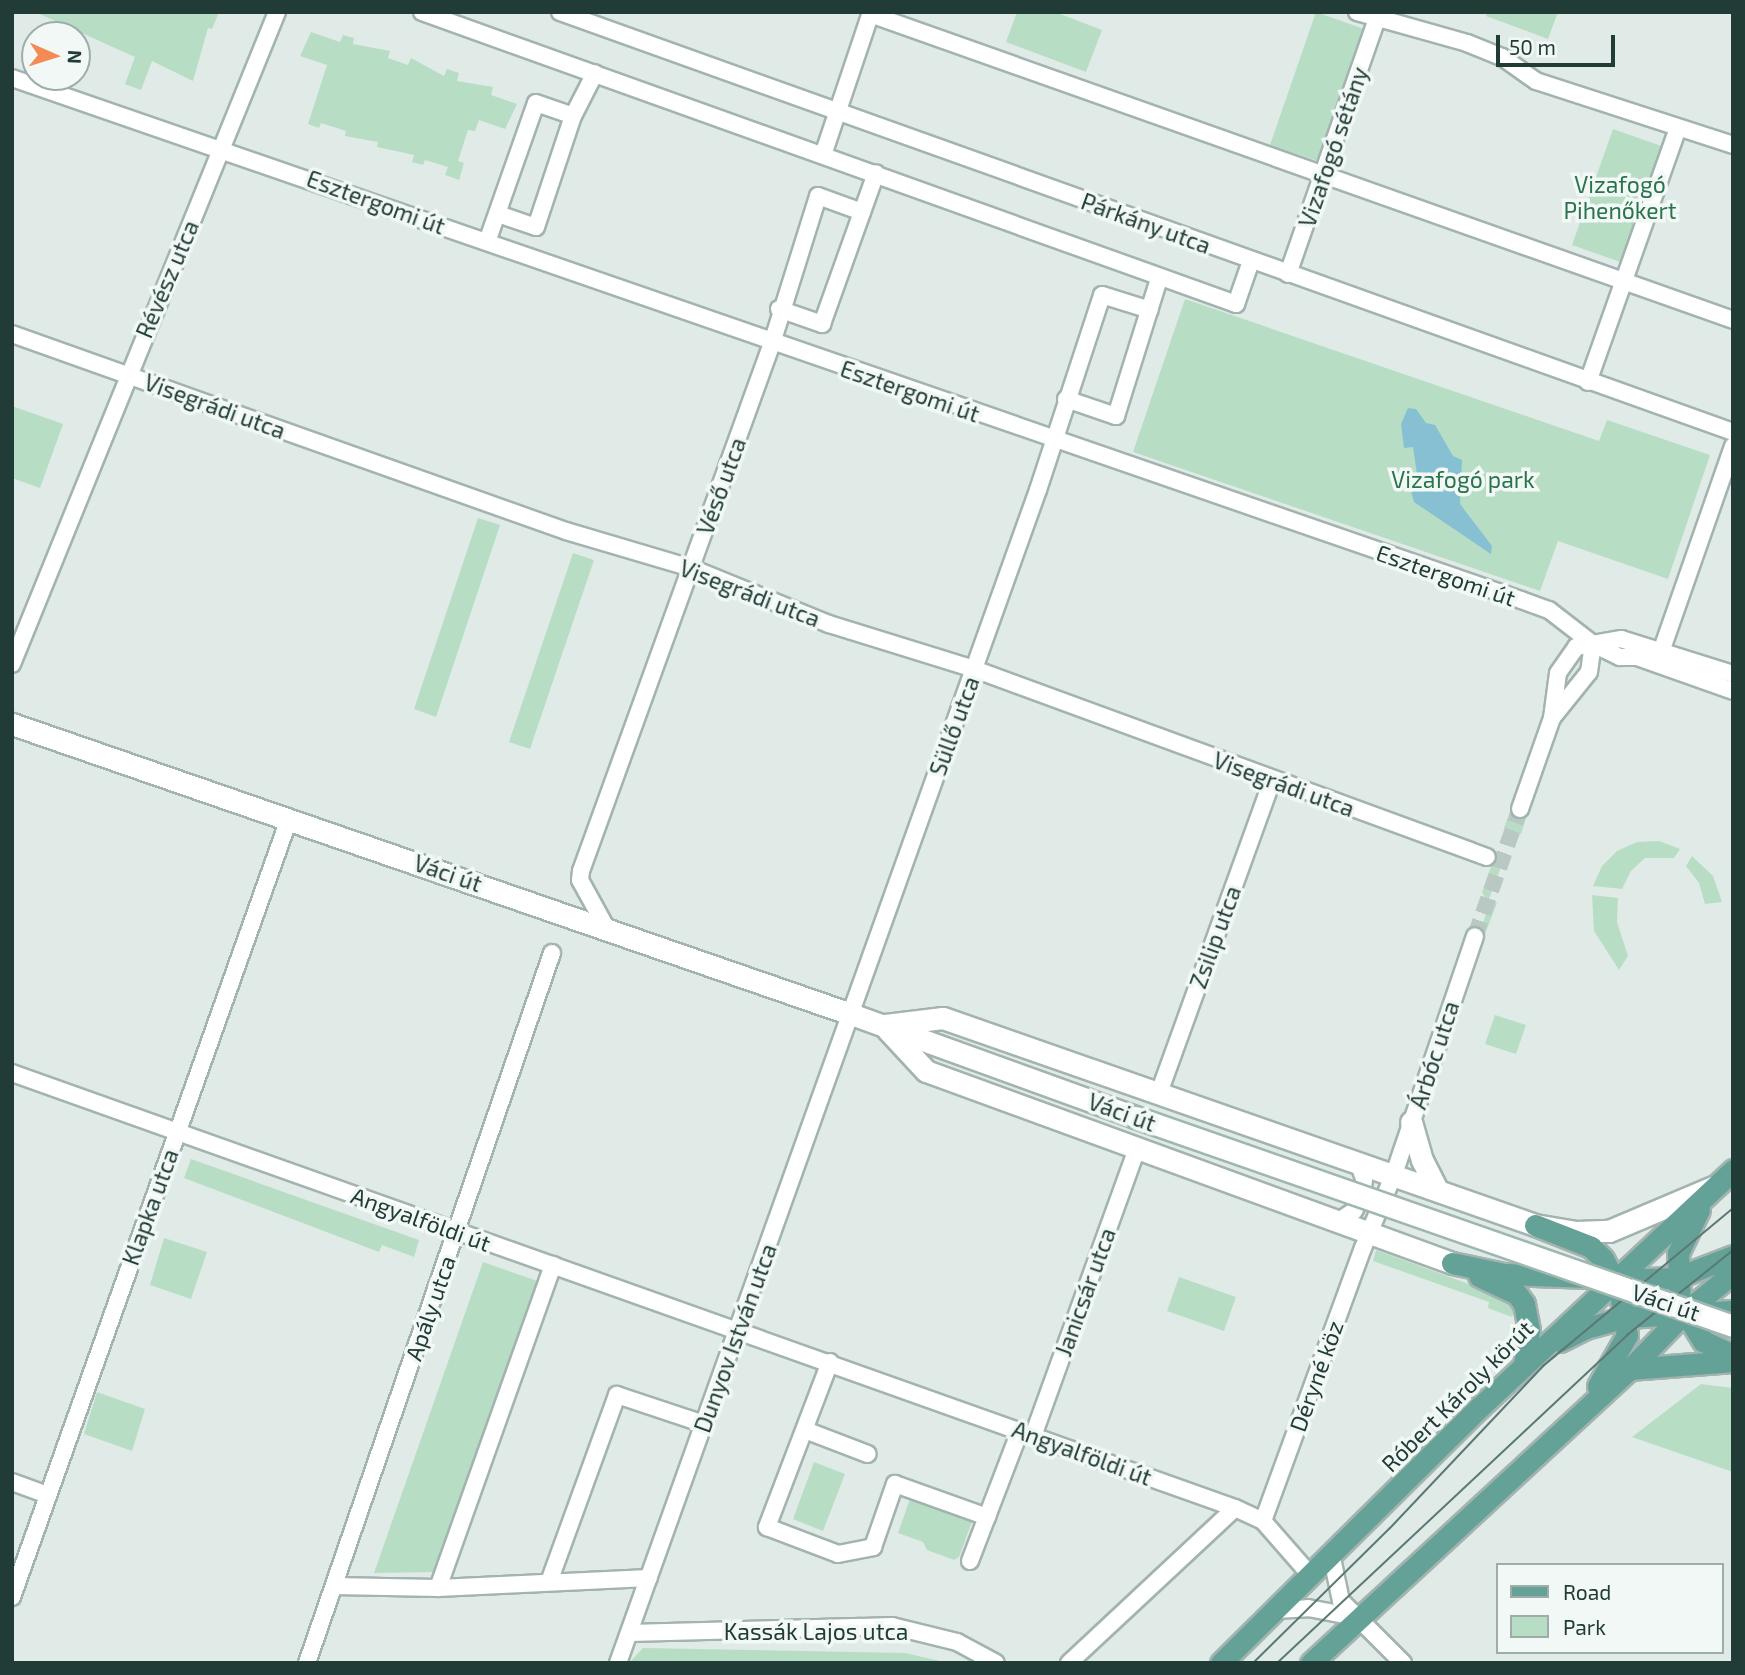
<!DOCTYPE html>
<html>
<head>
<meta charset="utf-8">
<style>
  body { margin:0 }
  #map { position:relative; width:1745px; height:1675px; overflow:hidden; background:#e0ebe7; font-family:"Exo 2",sans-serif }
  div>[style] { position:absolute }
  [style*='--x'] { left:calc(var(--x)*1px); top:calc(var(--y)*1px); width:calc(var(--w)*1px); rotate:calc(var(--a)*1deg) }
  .green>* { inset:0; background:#b8ddc5 }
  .water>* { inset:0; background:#87c0d2 }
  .street-tunnel>* { height:16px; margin-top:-8px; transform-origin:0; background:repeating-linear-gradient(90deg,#bac8c4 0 16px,transparent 0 24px) }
  .roads { filter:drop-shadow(2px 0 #a3b3af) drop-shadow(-2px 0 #a3b3af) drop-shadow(0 2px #a3b3af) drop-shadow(0 -2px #a3b3af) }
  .street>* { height:16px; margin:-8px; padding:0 8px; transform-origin:8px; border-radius:8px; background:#fff }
  .secondary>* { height:21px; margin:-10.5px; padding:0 10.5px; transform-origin:10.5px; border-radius:10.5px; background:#fff }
  .primary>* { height:21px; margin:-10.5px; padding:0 10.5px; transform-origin:10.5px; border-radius:10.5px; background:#64a297 }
  .tram>* { height:2px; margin:-1px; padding:0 1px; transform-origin:1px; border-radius:1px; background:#5b7872 }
  .bridges { filter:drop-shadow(2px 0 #9fb7b0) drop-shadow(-2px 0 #9fb7b0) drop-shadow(0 2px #9fb7b0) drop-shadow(0 -2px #9fb7b0) }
  .secondary-bridge>* { height:21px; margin:-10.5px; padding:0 10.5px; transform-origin:10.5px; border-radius:10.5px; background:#fff }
  span { translate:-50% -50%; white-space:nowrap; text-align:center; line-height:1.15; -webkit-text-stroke:7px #f1f8f5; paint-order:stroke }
  .street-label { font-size:23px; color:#213c37 }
  .park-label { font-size:23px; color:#2a734d }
  .frame { position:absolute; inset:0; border:14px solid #213c37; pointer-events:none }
  .legend { position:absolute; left:1496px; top:1563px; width:228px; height:91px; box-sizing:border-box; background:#f1f8f5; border:2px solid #9eada9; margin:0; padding:9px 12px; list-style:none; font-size:21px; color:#213c37 }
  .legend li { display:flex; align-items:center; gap:14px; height:35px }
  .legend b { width:35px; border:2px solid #9eada9 }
  .north { position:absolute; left:21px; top:21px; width:70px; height:70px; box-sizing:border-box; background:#f1f8f5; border:2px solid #9eada9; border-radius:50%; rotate:93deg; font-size:19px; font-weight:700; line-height:28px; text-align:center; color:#213c37 }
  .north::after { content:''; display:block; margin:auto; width:24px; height:32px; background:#f48a56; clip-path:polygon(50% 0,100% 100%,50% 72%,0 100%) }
  .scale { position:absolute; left:1496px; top:35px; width:119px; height:32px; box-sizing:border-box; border:4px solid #213c37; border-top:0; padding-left:9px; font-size:21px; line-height:24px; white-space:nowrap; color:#213c37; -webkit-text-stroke:5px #f1f8f5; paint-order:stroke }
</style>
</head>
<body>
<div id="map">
  <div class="green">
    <i style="clip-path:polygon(35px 12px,219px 12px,212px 29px,208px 28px,193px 81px,152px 61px,141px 90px,125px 84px,135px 57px)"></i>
    <i style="clip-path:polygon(1017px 12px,1055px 12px,1102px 30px,1086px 72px,1006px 42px)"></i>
    <i style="clip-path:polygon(1316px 12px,1367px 30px,1321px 162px,1270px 145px)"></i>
    <i style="clip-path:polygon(1487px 12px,1558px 12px,1548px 39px,1486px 16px)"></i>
    <i style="clip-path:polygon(311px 32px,340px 42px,343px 35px,354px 38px,353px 44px,390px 51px,388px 58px,408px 65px,411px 58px,444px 76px,447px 69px,459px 73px,457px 81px,493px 87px,491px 95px,517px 104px,505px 129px,479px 120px,475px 131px,468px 130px,458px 161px,464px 163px,459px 180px,445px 175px,448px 167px,425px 160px,423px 165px,412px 162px,414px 155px,377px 147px,378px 142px,345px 136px,346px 131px,321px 123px,319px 128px,308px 124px,327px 65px,300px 56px)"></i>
    <i style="clip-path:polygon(1613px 129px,1667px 148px,1626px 264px,1572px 245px)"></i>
    <i style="clip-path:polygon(1185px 299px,1599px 441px,1607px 420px,1710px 455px,1668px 579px,1558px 541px,1540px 591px,1133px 452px)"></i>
    <i style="clip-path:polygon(12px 406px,63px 424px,40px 488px,12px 478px)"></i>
    <i style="clip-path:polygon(478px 518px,500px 525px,436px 717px,414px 709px)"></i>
    <i style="clip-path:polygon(573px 553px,594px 560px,530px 749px,509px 742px)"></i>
    <i style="clip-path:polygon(1511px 809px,1527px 815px,1521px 834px,1504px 828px)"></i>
    <i style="clip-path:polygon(1659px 841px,1680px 849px,1674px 858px,1645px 858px,1631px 871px,1622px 889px,1593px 886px,1602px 866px,1617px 851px,1637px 842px)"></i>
    <i style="clip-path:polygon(1692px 856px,1713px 876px,1722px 902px,1705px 904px,1699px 883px,1686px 866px)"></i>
    <i style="clip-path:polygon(1492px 864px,1501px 867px,1489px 899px,1497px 903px,1483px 939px,1478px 936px,1489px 906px,1482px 892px)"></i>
    <i style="clip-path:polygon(1592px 895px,1618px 898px,1617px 922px,1628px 956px,1619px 970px,1594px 931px)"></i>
    <i style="clip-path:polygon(1495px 1015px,1526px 1025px,1516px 1054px,1485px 1044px)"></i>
    <i style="clip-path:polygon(191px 1159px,419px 1240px,414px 1257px,382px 1245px,379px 1252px,184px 1178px)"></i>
    <i style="clip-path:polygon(164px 1238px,207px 1252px,191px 1299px,150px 1285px)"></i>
    <i style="clip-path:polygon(1376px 1250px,1518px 1302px,1512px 1317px,1488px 1308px,1489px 1302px,1373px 1261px)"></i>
    <i style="clip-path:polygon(483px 1262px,540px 1282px,438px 1572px,374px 1573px)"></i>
    <i style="clip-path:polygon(1179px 1277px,1236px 1297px,1224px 1331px,1167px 1311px)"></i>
    <i style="clip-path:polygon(1701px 1384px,1733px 1388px,1733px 1472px,1632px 1437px)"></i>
    <i style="clip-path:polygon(97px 1392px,145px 1409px,132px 1451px,84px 1434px)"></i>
    <i style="clip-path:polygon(814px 1462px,845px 1474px,823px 1531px,793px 1519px)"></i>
    <i style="clip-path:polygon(911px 1496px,973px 1519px,959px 1557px,954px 1560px,927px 1550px,923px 1542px,898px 1533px)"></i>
    <i style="clip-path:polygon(643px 1648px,905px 1653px,949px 1663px,629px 1663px)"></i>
  </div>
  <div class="water">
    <i style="clip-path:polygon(1408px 408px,1416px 409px,1426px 423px,1435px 425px,1453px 456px,1462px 460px,1460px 504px,1492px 546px,1491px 554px,1414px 502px,1409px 483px,1418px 481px,1413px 447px,1404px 448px,1401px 424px)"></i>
  </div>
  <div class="street-tunnel">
    <i style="--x:1475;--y:936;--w:135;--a:-70.5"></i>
  </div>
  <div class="roads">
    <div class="street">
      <i style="--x:422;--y:12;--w:865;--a:19.73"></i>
      <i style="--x:1236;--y:304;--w:46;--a:-70.8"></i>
      <i style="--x:560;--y:12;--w:1246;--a:19.7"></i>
      <i style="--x:1357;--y:12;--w:114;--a:15.7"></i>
      <i style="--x:1467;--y:43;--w:38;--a:22"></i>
      <i style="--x:1502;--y:57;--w:42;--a:35.2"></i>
      <i style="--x:1536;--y:81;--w:207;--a:18"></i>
      <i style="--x:870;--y:14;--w:916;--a:19.52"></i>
      <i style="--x:12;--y:78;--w:1597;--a:19.08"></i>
      <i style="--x:1521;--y:600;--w:30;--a:20"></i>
      <i style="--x:1549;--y:610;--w:56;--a:37.7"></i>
      <i style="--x:1593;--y:644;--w:30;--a:26"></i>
      <i style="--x:1620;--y:657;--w:17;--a:0"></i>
      <i style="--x:1637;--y:657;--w:102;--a:19.5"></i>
      <i style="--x:823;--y:155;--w:151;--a:-71.4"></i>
      <i style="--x:498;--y:214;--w:40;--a:18.9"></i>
      <i style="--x:536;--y:227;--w:117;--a:-71.6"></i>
      <i style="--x:573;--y:116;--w:48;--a:-62.9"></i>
      <i style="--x:487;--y:242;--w:147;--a:-70.6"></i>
      <i style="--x:536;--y:103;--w:39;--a:19"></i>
      <i style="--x:1288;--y:274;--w:270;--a:-70.8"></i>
      <i style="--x:779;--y:309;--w:46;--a:19.2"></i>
      <i style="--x:822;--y:324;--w:160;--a:-70.3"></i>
      <i style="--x:12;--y:334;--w:588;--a:19.58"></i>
      <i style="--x:566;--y:531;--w:130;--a:16.5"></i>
      <i style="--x:691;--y:568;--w:149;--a:22.1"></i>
      <i style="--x:829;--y:624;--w:152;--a:17.2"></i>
      <i style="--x:974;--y:669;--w:546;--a:20.13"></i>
      <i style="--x:1588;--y:382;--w:267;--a:-70.5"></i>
      <i style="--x:1066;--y:399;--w:53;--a:18.8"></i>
      <i style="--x:1116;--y:416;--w:144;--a:-72.6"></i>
      <i style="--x:1662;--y:649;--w:215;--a:-70.7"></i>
      <i style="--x:12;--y:664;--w:704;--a:-67.88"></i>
      <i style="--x:1552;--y:718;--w:59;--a:-51.2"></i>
      <i style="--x:1589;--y:672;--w:28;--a:-82"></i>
      <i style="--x:1520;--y:809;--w:96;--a:-70.6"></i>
      <i style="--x:1552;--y:718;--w:45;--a:-82.4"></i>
      <i style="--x:1558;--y:673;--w:32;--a:-55"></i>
      <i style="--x:1576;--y:647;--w:46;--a:-10.1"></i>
      <i style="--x:1621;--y:639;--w:117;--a:17.4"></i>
      <i style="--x:607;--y:929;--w:56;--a:-118.9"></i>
      <i style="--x:580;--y:880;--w:9;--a:-84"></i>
      <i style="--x:581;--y:871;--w:561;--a:-70.11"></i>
      <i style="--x:772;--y:343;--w:154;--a:-72.6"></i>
      <i style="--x:818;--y:196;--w:47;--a:20"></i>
      <i style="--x:12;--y:1073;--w:1298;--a:19.58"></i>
      <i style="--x:1235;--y:1508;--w:31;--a:25"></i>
      <i style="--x:1263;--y:1521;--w:74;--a:48.8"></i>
      <i style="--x:1159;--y:1093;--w:333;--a:-70.1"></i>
      <i style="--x:1339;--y:1221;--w:18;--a:-34"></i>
      <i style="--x:1354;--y:1211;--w:17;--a:-62"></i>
      <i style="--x:1362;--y:1196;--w:17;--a:-83"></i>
      <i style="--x:1364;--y:1179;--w:18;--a:-109"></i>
      <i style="--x:830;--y:1362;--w:177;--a:110.9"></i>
      <i style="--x:767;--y:1527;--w:76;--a:20.8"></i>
      <i style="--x:838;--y:1554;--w:36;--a:-11"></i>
      <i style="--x:873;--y:1547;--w:67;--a:-70.8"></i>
      <i style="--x:895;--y:1484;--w:98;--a:19.7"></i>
      <i style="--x:805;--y:1430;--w:67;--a:20.9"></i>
      <i style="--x:1033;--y:1436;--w:306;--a:-70.1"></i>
      <i style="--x:12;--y:1482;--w:38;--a:20"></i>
      <i style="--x:1263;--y:1521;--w:291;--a:-69.9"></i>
      <i style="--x:1363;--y:1248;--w:80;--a:-67.3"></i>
      <i style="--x:1394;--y:1174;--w:251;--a:-71.2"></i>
      <i style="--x:1332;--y:1558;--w:44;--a:78.2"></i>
      <i style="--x:1341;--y:1601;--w:88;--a:45"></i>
      <i style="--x:970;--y:1561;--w:139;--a:-69"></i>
      <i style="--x:549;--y:1582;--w:199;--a:-70"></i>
      <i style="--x:617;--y:1395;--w:92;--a:18.4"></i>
      <i style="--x:334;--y:1586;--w:104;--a:1.1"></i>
      <i style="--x:438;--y:1588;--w:211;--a:-2.7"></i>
      <i style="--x:438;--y:1588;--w:343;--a:-70.4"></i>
      <i style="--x:12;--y:1597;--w:826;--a:-70.4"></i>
      <i style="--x:1275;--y:1610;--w:33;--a:-3"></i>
      <i style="--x:1308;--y:1608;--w:49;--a:10.6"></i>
      <i style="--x:629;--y:1633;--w:263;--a:-1.5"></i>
      <i style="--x:892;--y:1626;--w:67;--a:13.8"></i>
      <i style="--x:957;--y:1642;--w:44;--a:28.3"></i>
      <i style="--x:307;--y:1663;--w:751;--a:-70.96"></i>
      <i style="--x:618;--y:1663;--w:1246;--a:-70.3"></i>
      <i style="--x:1038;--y:490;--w:205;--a:-71.8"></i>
      <i style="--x:1102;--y:295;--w:50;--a:17.4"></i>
      <i style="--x:1069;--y:1663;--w:227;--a:-43"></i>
    </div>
    <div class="secondary">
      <i style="--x:12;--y:724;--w:888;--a:19.07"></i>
      <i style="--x:851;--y:1014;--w:302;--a:19.9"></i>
      <i style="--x:885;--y:1025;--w:58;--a:-6.9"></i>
      <i style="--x:943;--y:1018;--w:627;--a:19.27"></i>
      <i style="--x:1535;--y:1225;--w:42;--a:9.7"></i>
      <i style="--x:1576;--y:1232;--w:33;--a:-2"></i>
      <i style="--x:1609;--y:1231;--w:113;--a:-22.9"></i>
      <i style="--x:887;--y:1029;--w:57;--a:47.1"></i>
      <i style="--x:926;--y:1071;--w:560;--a:20.05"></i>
      <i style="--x:1411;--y:1122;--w:40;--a:74"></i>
      <i style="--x:1422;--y:1160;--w:34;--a:63"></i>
    </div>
    <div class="primary">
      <i style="--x:1699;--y:1210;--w:48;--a:116"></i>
      <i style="--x:1678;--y:1253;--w:51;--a:87.8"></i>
      <i style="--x:1680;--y:1304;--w:44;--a:58.1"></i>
      <i style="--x:1703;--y:1341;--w:33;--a:25"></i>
      <i style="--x:1535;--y:1225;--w:60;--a:21.4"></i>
      <i style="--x:1591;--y:1247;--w:17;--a:45"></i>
      <i style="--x:1603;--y:1259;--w:34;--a:62"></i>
      <i style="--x:1619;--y:1289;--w:47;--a:80.1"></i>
      <i style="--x:1627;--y:1335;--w:59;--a:119.6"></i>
      <i style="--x:1452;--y:1263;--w:53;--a:11.9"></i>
      <i style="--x:1504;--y:1274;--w:143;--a:2"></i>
      <i style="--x:1647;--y:1279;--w:29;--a:-2"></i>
      <i style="--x:1676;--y:1278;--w:61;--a:-21.1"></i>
      <i style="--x:1479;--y:1276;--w:42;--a:25.3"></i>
      <i style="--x:1517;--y:1294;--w:12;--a:55"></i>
      <i style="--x:1524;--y:1304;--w:26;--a:79"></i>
      <i style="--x:1529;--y:1330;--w:36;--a:98"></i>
      <i style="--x:1560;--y:1341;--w:29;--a:-27"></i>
      <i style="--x:1586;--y:1328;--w:41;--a:-15.4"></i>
      <i style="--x:1626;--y:1317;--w:107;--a:-3.2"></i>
      <i style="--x:1628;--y:1371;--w:81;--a:-46"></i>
      <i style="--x:1684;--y:1313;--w:63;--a:-39.2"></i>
      <i style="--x:1221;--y:1663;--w:364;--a:-44.7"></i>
      <i style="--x:1480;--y:1407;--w:347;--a:-43.1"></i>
      <i style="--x:1311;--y:1663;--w:434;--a:-42.7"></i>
      <i style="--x:1630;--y:1369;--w:103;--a:-4.4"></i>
    </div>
  </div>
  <div class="tram">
    <i style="--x:1253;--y:1663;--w:192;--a:-44.6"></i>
    <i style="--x:1390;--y:1528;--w:223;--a:-46.6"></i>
    <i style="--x:1543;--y:1366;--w:247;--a:-39.7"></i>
    <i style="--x:1277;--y:1663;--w:480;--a:-43.1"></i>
    <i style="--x:1627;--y:1335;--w:136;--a:-38.7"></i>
  </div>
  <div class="bridges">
    <div class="secondary-bridge">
      <i style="--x:1135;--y:1117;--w:633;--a:19.26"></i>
    </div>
  </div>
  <div class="street-label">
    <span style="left:1333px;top:147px;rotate:-71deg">Vizafogó sétány</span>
    <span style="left:376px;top:202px;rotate:20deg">Esztergomi út</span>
    <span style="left:1146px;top:223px;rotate:20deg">Párkány utca</span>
    <span style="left:167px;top:279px;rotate:-67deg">Révész utca</span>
    <span style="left:910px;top:391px;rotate:19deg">Esztergomi út</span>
    <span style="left:215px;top:406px;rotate:20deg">Visegrádi utca</span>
    <span style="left:721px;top:486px;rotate:-70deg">Véső utca</span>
    <span style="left:1446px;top:575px;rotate:19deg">Esztergomi út</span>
    <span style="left:750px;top:593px;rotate:21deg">Visegrádi utca</span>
    <span style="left:954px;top:726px;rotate:-70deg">Süllő utca</span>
    <span style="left:1284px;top:784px;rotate:20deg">Visegrádi utca</span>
    <span style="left:448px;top:873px;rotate:19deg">Váci út</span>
    <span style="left:1215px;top:937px;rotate:-70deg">Zsilip utca</span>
    <span style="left:1434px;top:1055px;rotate:-72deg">Árbóc utca</span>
    <span style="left:1122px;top:1112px;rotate:20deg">Váci út</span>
    <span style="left:150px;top:1207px;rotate:-70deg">Klapka utca</span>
    <span style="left:421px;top:1219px;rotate:20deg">Angyalföldi út</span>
    <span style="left:1085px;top:1292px;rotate:-70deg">Janicsár utca</span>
    <span style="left:1666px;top:1302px;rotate:19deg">Váci út</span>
    <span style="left:430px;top:1308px;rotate:-71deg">Apály utca</span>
    <span style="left:735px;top:1338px;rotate:-70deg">Dunyov István utca</span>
    <span style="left:1316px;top:1376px;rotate:-70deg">Déryné köz</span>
    <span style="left:1457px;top:1396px;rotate:-45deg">Róbert Károly körút</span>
    <span style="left:1082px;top:1453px;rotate:20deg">Angyalföldi út</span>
    <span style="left:816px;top:1631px">Kassák Lajos utca</span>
  </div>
  <div class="park-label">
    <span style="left:1620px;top:197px">Vizafogó<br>Pihenőkert</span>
    <span style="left:1463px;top:479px">Vizafogó park</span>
  </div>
  <div class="frame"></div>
  <ul class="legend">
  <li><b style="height:9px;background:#64a297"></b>Road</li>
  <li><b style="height:19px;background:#b8ddc5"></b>Park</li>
  </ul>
  <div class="north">N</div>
  <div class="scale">50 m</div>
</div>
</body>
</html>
